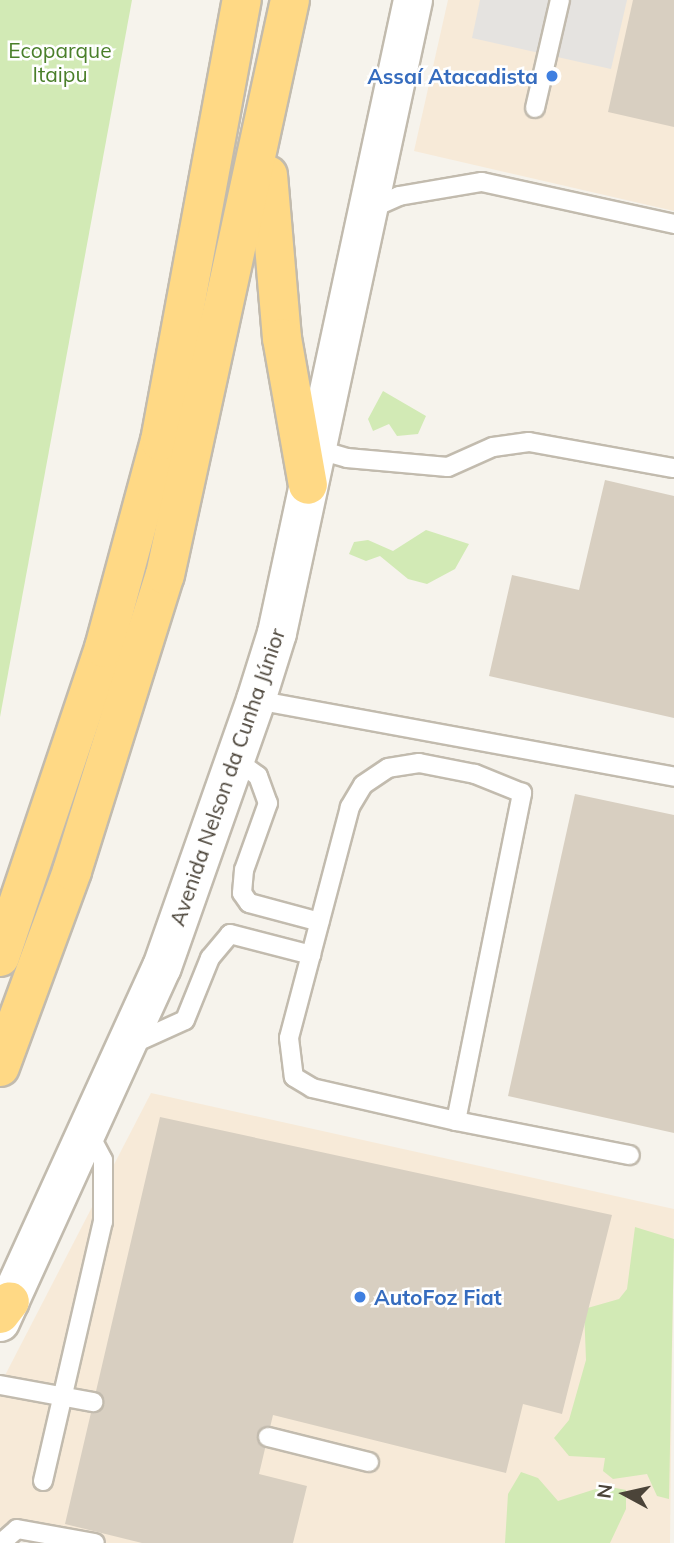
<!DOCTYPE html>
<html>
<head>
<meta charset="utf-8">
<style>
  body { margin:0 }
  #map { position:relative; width:674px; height:1543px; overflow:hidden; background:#f6f3ec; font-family:Mulish,sans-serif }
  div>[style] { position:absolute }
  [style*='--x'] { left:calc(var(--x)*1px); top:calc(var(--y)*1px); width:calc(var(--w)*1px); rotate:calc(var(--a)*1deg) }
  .commercial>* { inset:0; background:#f7ead8 }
  .green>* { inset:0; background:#d2eab5 }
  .parking>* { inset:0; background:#e5e3e0 }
  .building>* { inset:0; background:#d8cfc1 }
  .roads { filter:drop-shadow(2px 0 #c2bbae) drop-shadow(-2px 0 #c2bbae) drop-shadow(0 2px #c2bbae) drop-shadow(0 -2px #c2bbae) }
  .service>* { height:18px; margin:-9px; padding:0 9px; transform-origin:9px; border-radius:9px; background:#fff }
  .tertiary>* { height:38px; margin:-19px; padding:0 19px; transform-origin:19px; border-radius:19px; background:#fff }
  .trunk>* { height:38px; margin:-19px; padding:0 19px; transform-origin:19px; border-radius:19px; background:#ffd985 }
  .dots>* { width:19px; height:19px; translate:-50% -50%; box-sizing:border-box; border:4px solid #fff; border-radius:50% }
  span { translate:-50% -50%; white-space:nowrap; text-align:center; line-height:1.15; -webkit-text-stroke:5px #fff; paint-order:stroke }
  .park-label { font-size:21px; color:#4a7f2a }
  .shop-label { font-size:21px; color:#366cbe; font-weight:700 }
  .right { translate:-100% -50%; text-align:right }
  .left { translate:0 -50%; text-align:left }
  .street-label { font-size:21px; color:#4b4439 }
  .north { position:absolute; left:590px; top:1459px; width:70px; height:70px; -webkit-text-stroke:5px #fff; paint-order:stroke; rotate:278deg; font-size:19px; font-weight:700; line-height:28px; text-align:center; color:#4b4439 }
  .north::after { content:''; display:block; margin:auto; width:24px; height:32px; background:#4b4439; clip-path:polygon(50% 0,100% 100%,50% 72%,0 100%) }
</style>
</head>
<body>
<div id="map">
  <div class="commercial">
    <i style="clip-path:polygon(448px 0,674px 0,674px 211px,414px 151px)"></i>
    <i style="clip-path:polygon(151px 1093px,674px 1209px,670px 1543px,71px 1543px,0 1527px,0 1385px)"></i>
  </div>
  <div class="green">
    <i style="clip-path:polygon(0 0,132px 0,0 717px)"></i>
    <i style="clip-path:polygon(383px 391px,426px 416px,418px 434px,397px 436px,389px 424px,373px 431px,368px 419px)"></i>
    <i style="clip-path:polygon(426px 530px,469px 544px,455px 569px,427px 584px,408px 579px,380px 556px,366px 561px,349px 554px,354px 542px,368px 540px,393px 551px)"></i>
    <i style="clip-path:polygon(635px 1227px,674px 1239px,669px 1499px,657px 1496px,647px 1474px,613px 1479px,603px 1471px,605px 1458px,569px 1456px,554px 1438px,569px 1420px,586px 1360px,584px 1309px,619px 1299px,627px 1289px)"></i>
    <i style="clip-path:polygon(521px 1472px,538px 1478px,558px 1501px,605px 1486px,626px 1490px,626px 1509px,610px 1543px,505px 1543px,508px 1494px)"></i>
  </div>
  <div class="parking">
    <i style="clip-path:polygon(480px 0,627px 0,611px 69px,472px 38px)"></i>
  </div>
  <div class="building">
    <i style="clip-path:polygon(633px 0,674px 0,674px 127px,608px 112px)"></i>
    <i style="clip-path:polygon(605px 480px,674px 496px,674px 718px,489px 676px,512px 575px,579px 590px)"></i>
    <i style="clip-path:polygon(575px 794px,674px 815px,674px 1133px,508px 1096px)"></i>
    <i style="clip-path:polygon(160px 1117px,612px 1215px,562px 1414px,523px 1404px,506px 1473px,273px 1415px,259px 1474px,307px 1486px,293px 1543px,142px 1543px,65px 1524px)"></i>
  </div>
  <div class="roads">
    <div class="service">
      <i style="--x:535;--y:108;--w:111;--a:-77"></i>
      <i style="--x:370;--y:209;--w:32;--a:-24"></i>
      <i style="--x:399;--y:196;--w:84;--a:-9.6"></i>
      <i style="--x:482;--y:182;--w:197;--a:12.3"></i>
      <i style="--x:316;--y:449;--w:32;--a:16"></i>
      <i style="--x:347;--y:458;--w:101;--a:5.1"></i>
      <i style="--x:448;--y:467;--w:49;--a:-24"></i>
      <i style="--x:493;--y:447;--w:36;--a:-8"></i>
      <i style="--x:529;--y:442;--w:147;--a:10.2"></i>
      <i style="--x:256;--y:700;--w:425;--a:10.4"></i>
      <i style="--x:236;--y:760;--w:27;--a:36"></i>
      <i style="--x:258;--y:776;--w:29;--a:70"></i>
      <i style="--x:268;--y:803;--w:71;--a:109.7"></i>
      <i style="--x:244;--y:870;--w:23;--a:95"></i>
      <i style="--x:242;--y:893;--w:12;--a:55"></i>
      <i style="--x:249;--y:903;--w:73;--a:15"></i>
      <i style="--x:130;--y:1045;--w:60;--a:-24.4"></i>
      <i style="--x:185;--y:1020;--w:67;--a:-68"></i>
      <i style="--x:210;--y:958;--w:31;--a:-50"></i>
      <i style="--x:230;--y:934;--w:84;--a:14.5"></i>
      <i style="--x:456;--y:1121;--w:335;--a:-78.6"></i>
      <i style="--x:522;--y:793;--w:51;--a:-158"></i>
      <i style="--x:475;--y:774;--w:57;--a:-168.9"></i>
      <i style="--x:419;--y:763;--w:31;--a:171"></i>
      <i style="--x:388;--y:768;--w:30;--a:146"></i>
      <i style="--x:363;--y:785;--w:26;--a:121"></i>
      <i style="--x:350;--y:807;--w:239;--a:104.8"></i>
      <i style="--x:289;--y:1038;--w:39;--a:83"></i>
      <i style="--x:294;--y:1077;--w:21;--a:31"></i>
      <i style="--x:312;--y:1088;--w:148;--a:12.9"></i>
      <i style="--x:456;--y:1121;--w:177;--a:11.1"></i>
      <i style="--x:0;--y:1385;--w:95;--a:10.4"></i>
      <i style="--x:268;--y:1437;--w:104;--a:13.9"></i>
      <i style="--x:43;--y:1481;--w:266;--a:-77"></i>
      <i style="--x:103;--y:1222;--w:62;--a:-90"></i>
      <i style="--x:103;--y:1160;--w:30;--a:-118"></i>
      <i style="--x:1;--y:1543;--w:21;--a:-41"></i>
      <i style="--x:17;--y:1529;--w:79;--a:10.2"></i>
    </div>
    <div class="tertiary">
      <i style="--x:0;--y:1322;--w:390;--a:-65.5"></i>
      <i style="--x:162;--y:967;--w:283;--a:-70.6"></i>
      <i style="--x:256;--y:700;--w:70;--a:-72.6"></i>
      <i style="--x:277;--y:633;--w:647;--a:-77.87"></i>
    </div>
    <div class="trunk">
      <i style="--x:268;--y:175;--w:164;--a:85.1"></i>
      <i style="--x:282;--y:338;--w:149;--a:80"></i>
      <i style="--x:0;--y:957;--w:326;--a:-71.4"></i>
      <i style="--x:104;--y:648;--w:214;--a:-74.9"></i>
      <i style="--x:160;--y:441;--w:449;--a:-79.5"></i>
      <i style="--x:0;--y:1067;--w:209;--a:-69.8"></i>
      <i style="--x:72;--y:871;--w:310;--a:-72.6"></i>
      <i style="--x:165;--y:575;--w:588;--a:-77.74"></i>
      <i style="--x:0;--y:1314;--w:16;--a:-52"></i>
    </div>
  </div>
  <div class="dots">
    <i style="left:552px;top:76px;background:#3f7fe0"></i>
    <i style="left:360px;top:1297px;background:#3f7fe0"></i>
  </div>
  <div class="park-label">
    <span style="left:60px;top:62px">Ecoparque<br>Itaipu</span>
  </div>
  <div class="shop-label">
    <span class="right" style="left:538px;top:76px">Assaí Atacadista</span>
    <span class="left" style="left:374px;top:1297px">AutoFoz Fiat</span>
  </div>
  <div class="street-label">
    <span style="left:227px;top:777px;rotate:-71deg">Avenida Nelson da Cunha Júnior</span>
  </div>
  <div class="north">N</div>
</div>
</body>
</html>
